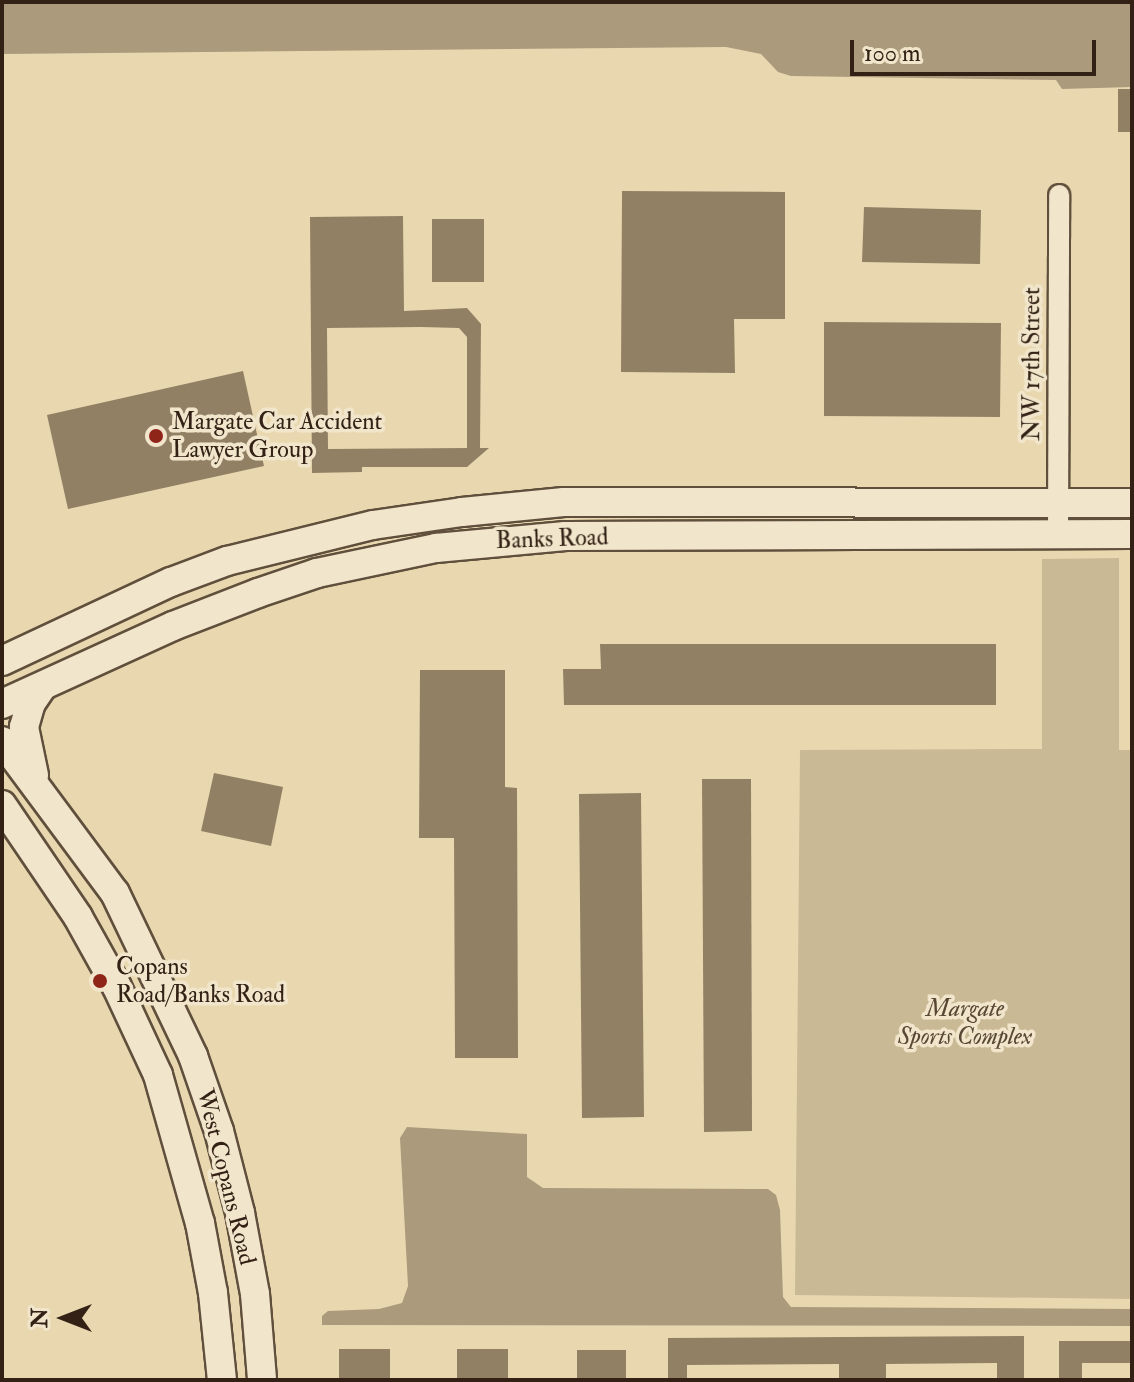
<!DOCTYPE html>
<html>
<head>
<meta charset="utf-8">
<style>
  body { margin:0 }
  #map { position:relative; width:1134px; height:1382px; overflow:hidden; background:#e9d8af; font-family:"IM FELL Double Pica",serif }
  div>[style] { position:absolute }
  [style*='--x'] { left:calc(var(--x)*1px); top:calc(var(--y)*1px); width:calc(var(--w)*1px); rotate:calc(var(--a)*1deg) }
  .green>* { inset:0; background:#cab995 }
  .water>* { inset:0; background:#ab9a7b }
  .building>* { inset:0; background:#928065 }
  .roads { filter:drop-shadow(2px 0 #604f3c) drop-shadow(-2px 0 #604f3c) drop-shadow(0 2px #604f3c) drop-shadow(0 -2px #604f3c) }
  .street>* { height:20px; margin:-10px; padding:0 10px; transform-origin:10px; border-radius:10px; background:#f1e6cb }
  .secondary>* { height:28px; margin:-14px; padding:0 14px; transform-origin:14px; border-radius:14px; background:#f1e6cb }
  .dots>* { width:22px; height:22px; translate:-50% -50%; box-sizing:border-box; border:4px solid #f1e6cb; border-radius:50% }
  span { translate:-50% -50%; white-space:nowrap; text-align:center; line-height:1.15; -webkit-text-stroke:7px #f1e6cb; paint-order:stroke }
  .street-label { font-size:24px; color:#332115 }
  .poi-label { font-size:24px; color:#332115 }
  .left { translate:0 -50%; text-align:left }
  .park-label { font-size:24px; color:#594735; font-style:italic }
  .frame { position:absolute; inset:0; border:4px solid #332115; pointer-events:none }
  .north { position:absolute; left:24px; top:1278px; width:80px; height:80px; -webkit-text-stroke:6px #f1e6cb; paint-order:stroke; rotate:270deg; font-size:22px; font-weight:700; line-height:32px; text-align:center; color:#332115 }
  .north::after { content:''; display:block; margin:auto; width:28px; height:36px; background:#332115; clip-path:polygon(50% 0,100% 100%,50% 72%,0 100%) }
  .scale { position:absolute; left:850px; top:40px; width:246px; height:36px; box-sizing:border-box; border:4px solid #332115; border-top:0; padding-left:10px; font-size:24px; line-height:28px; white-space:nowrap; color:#332115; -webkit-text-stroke:6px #f1e6cb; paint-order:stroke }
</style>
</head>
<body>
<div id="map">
  <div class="green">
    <i style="clip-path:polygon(1119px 558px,1119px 750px,1132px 750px,1132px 1299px,795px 1295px,800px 750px,1042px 749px,1042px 559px)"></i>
  </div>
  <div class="water">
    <i style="clip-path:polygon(2px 2px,1132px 2px,1132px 87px,1062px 89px,1056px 80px,791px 76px,778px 72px,761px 54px,726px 47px,2px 54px)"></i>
    <i style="clip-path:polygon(407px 1127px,527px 1134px,527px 1177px,543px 1188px,768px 1189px,776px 1195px,780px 1210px,783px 1297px,791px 1307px,1132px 1309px,1132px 1326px,322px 1325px,322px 1316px,328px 1311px,379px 1309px,402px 1303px,408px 1286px,400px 1138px)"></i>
  </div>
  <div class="building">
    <i style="clip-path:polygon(1118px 89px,1132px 89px,1132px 132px,1118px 132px)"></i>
    <i style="clip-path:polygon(622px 191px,785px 192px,785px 319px,734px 319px,735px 373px,621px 372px)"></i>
    <i style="clip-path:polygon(864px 207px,981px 210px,980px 264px,862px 262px)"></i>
    <i style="clip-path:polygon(evenodd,403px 216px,404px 311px,467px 308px,481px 324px,480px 448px,489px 448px,467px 467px,362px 467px,362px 472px,312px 473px,310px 217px,403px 216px,421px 327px,459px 328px,467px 337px,467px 448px,328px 449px,327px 328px,421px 327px)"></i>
    <i style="clip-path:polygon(432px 219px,484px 219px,484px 282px,432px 282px)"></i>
    <i style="clip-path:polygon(824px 322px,1001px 323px,1000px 417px,824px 416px)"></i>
    <i style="clip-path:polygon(243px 371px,264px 466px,68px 509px,47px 415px)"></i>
    <i style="clip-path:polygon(600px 644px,996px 644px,996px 705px,564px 705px,563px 669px,601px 669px)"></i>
    <i style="clip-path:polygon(420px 670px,505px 670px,505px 787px,517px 788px,518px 1058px,455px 1058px,454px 838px,419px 838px)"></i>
    <i style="clip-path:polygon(214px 773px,283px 787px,271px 846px,201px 831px)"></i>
    <i style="clip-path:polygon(702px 779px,751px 779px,752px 1131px,704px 1132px)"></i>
    <i style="clip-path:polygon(641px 793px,644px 1117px,582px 1118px,579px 794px)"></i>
    <i style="clip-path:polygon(1024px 1336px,1024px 1380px,997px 1380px,997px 1363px,886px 1364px,886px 1380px,839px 1380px,839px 1364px,687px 1365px,687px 1380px,668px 1380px,668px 1338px)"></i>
    <i style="clip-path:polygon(1059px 1341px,1132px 1341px,1132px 1363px,1082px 1363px,1082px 1380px,1059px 1380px)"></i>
    <i style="clip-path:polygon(339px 1349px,390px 1349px,390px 1380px,339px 1380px)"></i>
    <i style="clip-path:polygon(457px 1349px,508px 1349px,508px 1380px,457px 1380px)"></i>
    <i style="clip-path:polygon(577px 1350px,626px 1350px,626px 1380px,577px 1380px)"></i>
  </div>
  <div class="roads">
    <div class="street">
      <i style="--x:1058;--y:535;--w:340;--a:-89.8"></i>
    </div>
    <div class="secondary">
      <i style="--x:2;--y:661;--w:187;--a:-25.1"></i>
      <i style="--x:171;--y:582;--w:60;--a:-20.6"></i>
      <i style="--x:227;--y:561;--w:150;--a:-13.9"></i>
      <i style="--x:373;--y:525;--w:90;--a:-8.3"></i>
      <i style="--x:462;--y:512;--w:102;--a:-5.6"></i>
      <i style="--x:564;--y:502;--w:568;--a:0.1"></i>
      <i style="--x:2;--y:704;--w:188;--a:-24.5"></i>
      <i style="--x:173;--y:626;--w:91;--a:-21.2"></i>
      <i style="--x:258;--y:593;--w:62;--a:-18.7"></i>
      <i style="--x:317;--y:573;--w:122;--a:-11.9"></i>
      <i style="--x:436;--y:548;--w:130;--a:-5.3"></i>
      <i style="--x:565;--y:536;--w:567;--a:-0.2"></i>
      <i style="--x:2;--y:741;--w:189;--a:53.4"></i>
      <i style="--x:115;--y:893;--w:181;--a:64.4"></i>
      <i style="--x:193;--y:1056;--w:79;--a:70.9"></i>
      <i style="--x:219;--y:1131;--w:85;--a:75.6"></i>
      <i style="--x:240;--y:1213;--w:82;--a:79.5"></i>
      <i style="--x:255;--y:1294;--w:86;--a:85.3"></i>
      <i style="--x:34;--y:775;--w:49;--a:-101.8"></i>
      <i style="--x:24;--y:727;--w:25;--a:-74"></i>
      <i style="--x:31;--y:703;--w:18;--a:-56"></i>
      <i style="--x:2;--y:805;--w:135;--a:55.8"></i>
      <i style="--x:78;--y:917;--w:80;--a:60.9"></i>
      <i style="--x:117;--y:987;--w:97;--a:65"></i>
      <i style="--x:158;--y:1075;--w:154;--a:74.2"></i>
      <i style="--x:200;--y:1223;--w:71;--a:79.5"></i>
      <i style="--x:213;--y:1293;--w:87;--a:84.1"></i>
    </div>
  </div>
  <div class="dots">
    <i style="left:156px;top:436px;background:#8f2418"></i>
    <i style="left:100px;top:981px;background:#8f2418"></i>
  </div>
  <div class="street-label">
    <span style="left:1032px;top:364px;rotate:-90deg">NW 17th Street</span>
    <span style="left:552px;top:539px;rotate:-2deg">Banks Road</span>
    <span style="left:226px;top:1177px;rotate:76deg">West Copans Road</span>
  </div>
  <div class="poi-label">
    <span class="left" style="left:172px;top:436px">Margate Car Accident<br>Lawyer Group</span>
    <span class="left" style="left:116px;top:981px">Copans<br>Road/Banks Road</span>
  </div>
  <div class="park-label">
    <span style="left:965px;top:1023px">Margate<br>Sports Complex</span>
  </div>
  <div class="frame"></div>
  <div class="north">N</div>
  <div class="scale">100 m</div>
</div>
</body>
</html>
